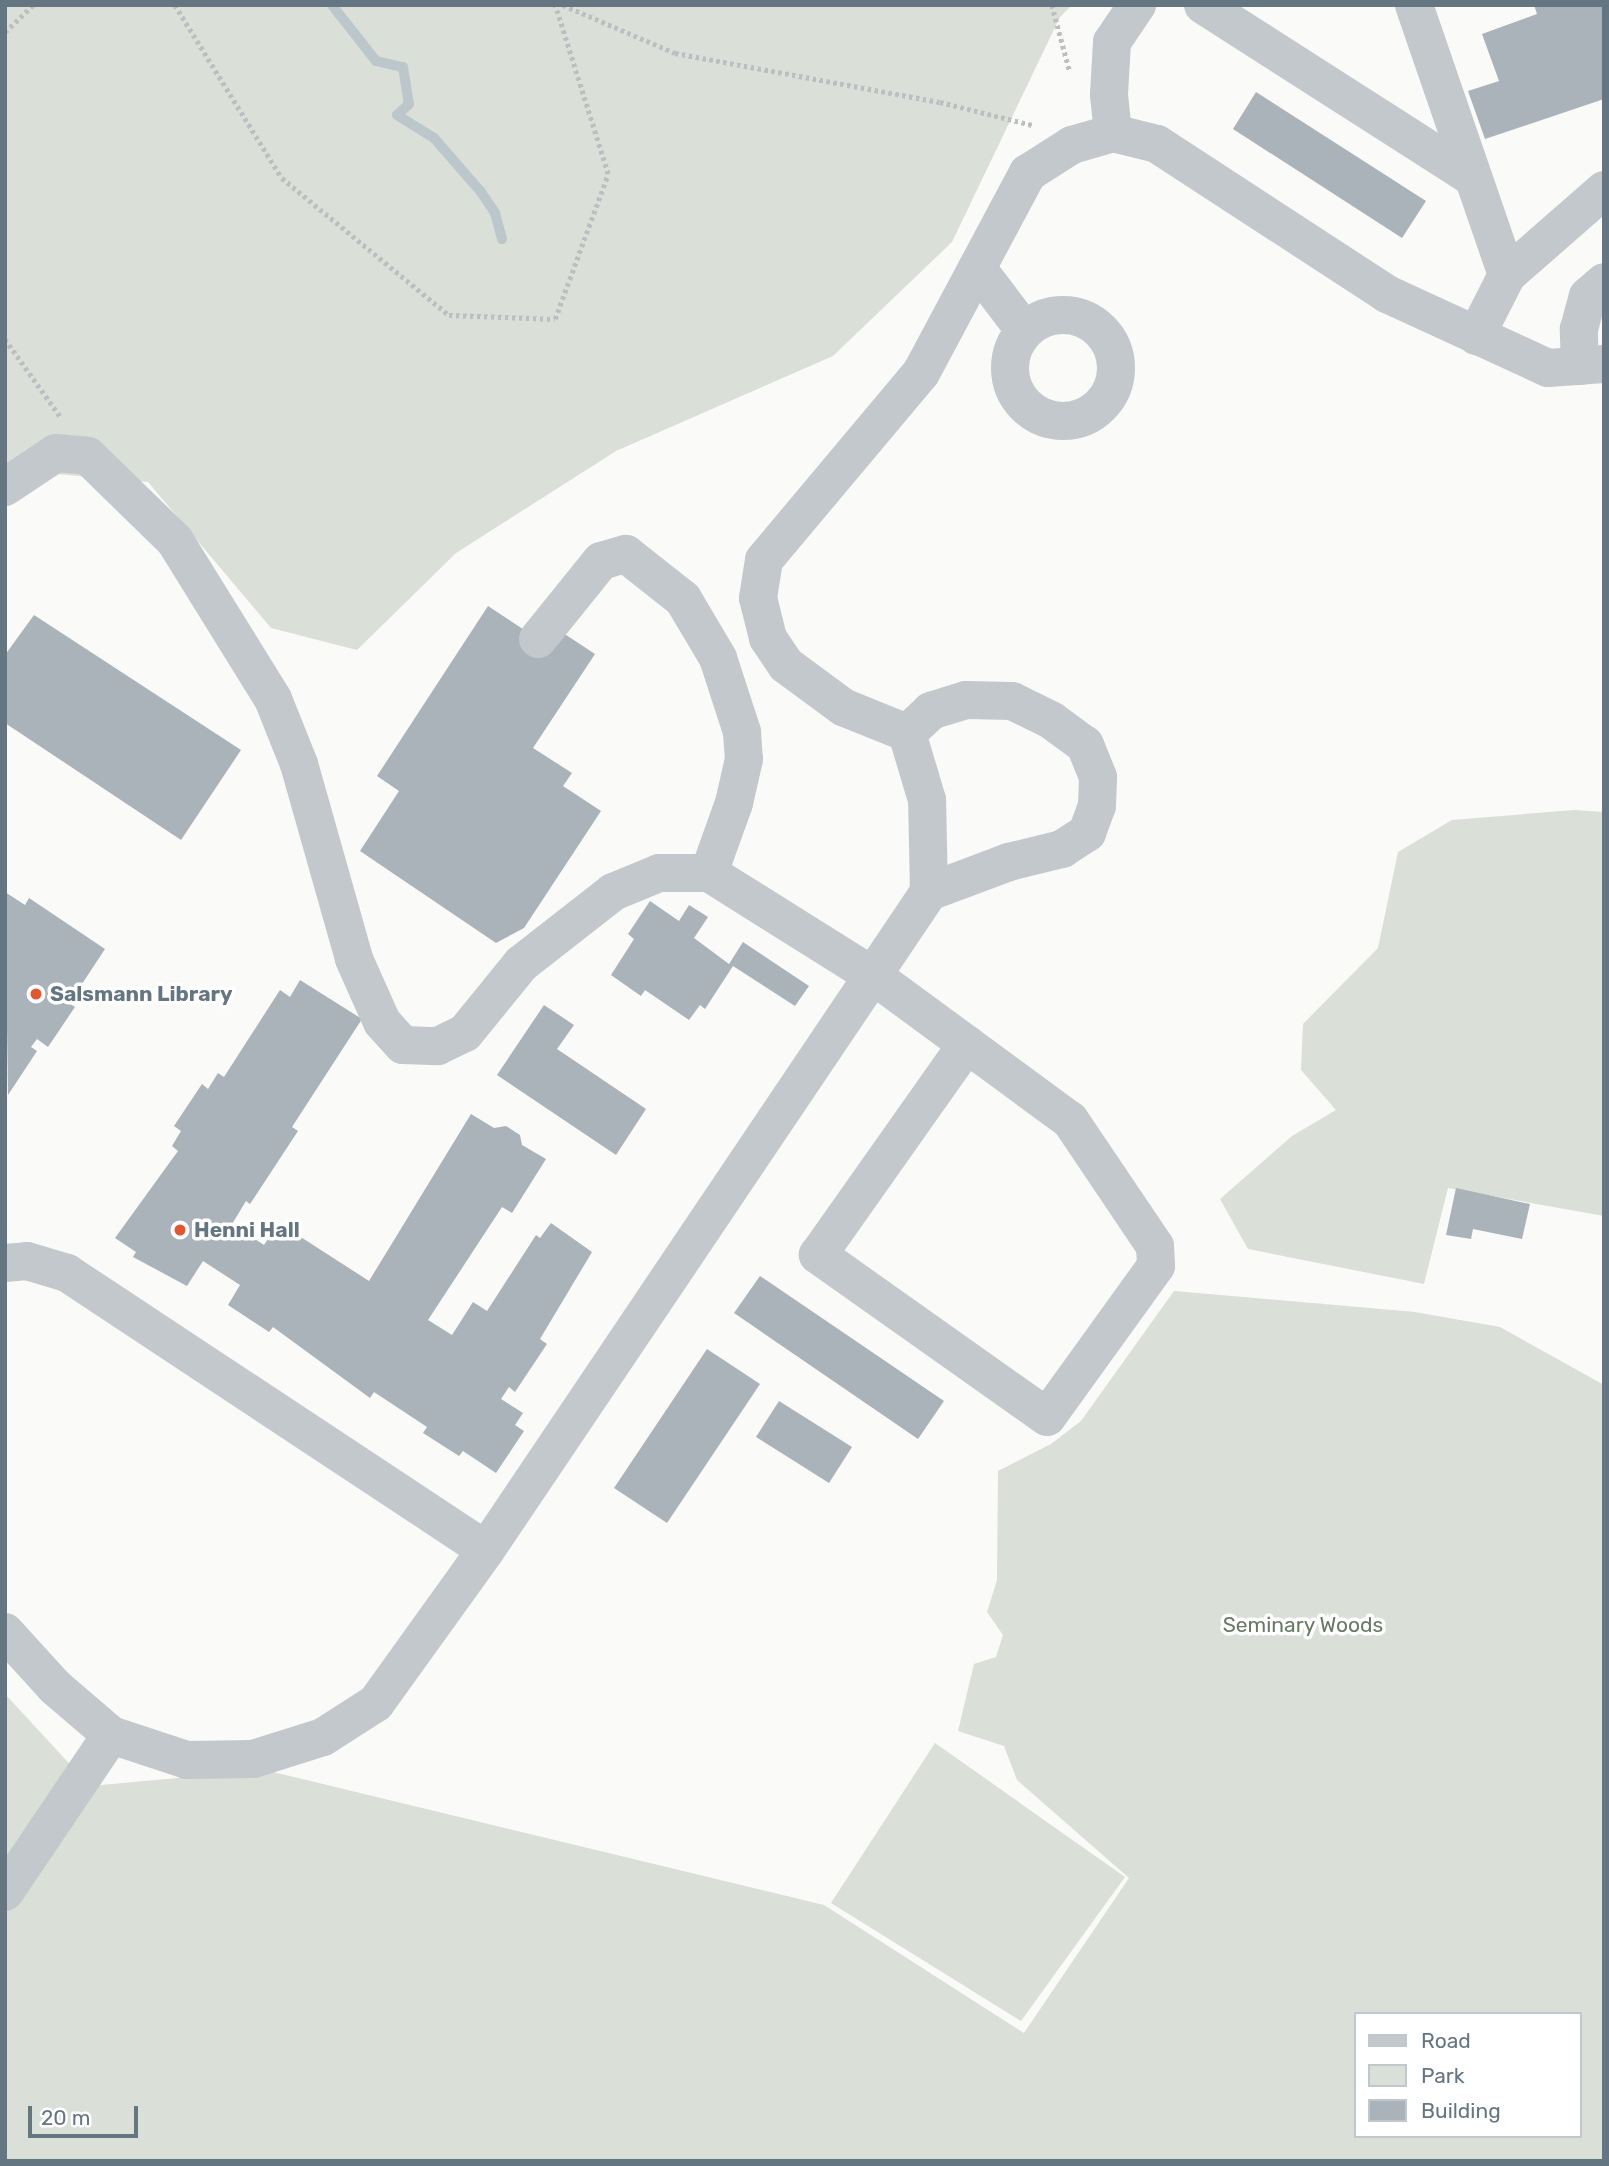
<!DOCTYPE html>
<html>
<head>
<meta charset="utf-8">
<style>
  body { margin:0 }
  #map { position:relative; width:1609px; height:2166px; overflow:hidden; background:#fafaf8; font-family:Rubik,sans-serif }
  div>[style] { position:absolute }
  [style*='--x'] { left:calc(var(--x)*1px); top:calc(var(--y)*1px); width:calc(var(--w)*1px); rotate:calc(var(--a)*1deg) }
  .green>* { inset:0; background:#dadfd7 }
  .stream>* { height:10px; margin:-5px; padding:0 5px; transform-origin:5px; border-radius:5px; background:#bbc7cb }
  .building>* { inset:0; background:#aab3b9 }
  .path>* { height:4.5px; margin-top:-2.25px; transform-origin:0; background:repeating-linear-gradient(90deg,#bbbfc2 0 3.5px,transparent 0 7px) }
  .minor>* { height:38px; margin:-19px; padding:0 19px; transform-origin:19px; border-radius:19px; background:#c3c8cc }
  .minor>.ring { margin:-19px; padding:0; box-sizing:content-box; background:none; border:38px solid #c3c8cc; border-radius:50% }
  .dots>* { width:19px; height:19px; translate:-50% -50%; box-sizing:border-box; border:4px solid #fff; border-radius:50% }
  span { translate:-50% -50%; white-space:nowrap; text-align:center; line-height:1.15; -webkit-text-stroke:7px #fff; paint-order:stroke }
  .poi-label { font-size:21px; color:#657683; font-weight:700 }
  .left { translate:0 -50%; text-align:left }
  .park-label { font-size:21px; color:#687a64 }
  .frame { position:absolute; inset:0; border:7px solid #657683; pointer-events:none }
  .legend { position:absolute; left:1354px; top:2012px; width:228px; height:126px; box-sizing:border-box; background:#fff; border:2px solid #c1c8cd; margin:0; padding:9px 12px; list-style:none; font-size:21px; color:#657683 }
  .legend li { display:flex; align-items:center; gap:14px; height:35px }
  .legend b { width:35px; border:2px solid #c1c8cd }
  .scale { position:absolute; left:28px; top:2106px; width:110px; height:32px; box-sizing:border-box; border:4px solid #657683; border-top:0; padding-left:9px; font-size:21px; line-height:24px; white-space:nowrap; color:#657683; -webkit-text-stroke:5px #fff; paint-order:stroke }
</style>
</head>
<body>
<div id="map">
  <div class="green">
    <i style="clip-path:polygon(5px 5px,1072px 5px,1060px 17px,952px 242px,833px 356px,616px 451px,456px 553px,357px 650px,271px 628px,148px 482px,21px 471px,5px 482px)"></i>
    <i style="clip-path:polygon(1574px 810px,1604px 812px,1604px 1216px,1448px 1188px,1424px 1284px,1248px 1249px,1220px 1199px,1292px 1136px,1336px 1110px,1301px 1070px,1303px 1024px,1378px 948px,1398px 852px,1452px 820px)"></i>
    <i style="clip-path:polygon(evenodd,1174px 1291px,1415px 1312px,1500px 1327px,1604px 1385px,1604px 2161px,5px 2161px,5px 1694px,90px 1786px,265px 1770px,824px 1905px,1024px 2033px,1129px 1878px,1017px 1780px,1004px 1746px,958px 1731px,974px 1664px,996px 1657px,1003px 1635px,987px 1612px,997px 1580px,998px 1471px,1051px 1444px,1081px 1421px,1174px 1291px,1355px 2014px,1579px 2014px,1579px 2136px,1355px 2136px,1355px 2014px)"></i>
    <i style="clip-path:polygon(935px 1743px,1125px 1877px,1021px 2021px,831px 1903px)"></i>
  </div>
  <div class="stream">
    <i style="--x:332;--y:5;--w:71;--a:51.8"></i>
    <i style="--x:376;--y:61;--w:28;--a:13"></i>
    <i style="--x:403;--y:67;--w:37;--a:81"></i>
    <i style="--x:409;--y:104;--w:16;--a:137"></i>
    <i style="--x:397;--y:115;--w:44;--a:31.9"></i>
    <i style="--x:434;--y:138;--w:72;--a:49"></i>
    <i style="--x:481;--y:192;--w:25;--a:56"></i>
    <i style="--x:495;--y:213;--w:27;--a:75"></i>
  </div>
  <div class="building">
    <i style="clip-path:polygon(1534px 5px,1604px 5px,1604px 99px,1485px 139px,1468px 91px,1499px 81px,1482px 34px,1537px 14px)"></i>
    <i style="clip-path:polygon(1256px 92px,1426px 201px,1402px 238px,1233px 129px)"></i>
    <i style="clip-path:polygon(488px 606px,550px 647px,560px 631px,595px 654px,533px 748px,572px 773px,563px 786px,601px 811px,524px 928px,496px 943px,360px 851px,399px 791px,377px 776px)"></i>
    <i style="clip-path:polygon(34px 615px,241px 750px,181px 840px,5px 723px,5px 655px)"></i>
    <i style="clip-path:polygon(5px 892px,25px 905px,29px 898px,105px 949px,74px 996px,68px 992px,63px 999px,75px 1007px,48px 1047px,37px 1039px,31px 1047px,37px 1051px,8px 1095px)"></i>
    <i style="clip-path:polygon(650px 901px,679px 921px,689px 905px,708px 917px,694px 938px,729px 964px,743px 942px,809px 986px,795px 1006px,733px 966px,705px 1009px,700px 1005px,689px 1020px,645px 990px,641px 996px,611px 975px,634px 939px,628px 934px)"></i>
    <i style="clip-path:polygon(300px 980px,362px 1019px,292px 1127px,298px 1131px,250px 1204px,246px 1201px,232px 1224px,264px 1245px,279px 1223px,369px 1281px,471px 1114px,494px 1128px,506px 1126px,520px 1135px,522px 1145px,546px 1159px,512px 1213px,502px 1207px,428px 1320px,452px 1335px,473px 1302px,487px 1311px,536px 1235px,540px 1238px,551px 1223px,592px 1252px,540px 1339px,547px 1344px,515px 1392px,509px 1387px,501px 1399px,523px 1413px,515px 1425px,524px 1431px,496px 1473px,463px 1451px,459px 1456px,423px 1433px,427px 1427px,374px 1392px,370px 1398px,273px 1327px,269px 1332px,228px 1305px,240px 1285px,203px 1261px,187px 1286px,133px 1257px,136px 1252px,115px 1238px,178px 1151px,172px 1146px,181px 1131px,174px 1126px,202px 1084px,208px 1089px,218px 1073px,224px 1077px,280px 990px,290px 997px)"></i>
    <i style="clip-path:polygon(544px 1005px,574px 1025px,557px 1049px,646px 1109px,616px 1155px,497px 1075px)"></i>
    <i style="clip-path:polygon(1456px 1188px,1530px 1204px,1522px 1239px,1473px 1229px,1471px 1239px,1446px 1235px)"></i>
    <i style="clip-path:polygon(760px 1276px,944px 1401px,918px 1439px,734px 1313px)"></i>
    <i style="clip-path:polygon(707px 1349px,760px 1384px,667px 1523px,614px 1488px)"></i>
    <i style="clip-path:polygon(779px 1401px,852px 1447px,829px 1483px,756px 1437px)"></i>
  </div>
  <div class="path">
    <i style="--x:175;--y:5;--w:203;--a:58.3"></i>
    <i style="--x:282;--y:178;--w:216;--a:39.4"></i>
    <i style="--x:449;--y:315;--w:106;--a:2.2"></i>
    <i style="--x:555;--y:319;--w:154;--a:-69.9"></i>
    <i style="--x:608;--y:174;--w:177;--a:-107.4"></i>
    <i style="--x:563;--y:5;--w:122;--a:23.2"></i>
    <i style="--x:675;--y:53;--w:269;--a:10.5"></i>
    <i style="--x:940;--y:102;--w:95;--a:14"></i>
    <i style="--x:1052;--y:5;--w:69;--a:75"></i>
    <i style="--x:5;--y:32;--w:39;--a:-44"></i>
    <i style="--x:5;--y:339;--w:95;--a:54.5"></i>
  </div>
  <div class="minor">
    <i style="--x:1203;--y:5;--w:321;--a:32.6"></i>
    <i style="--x:1414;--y:5;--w:286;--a:71"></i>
    <i style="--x:1113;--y:133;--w:39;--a:-96"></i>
    <i style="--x:1109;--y:94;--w:52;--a:-86.7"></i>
    <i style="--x:1112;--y:42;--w:45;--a:-56"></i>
    <i style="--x:977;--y:268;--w:78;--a:52.8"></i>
    <i class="ring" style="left:1010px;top:315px;width:68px;height:68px"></i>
    <i style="--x:1476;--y:336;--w:68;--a:-63.1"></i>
    <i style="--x:1507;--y:275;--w:129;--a:-41.2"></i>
    <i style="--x:1580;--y:366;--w:37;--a:-92"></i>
    <i style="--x:1579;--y:329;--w:34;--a:-75"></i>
    <i style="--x:1588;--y:296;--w:21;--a:-41"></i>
    <i style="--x:5;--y:487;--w:61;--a:-33.7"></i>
    <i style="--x:56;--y:453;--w:32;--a:5"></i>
    <i style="--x:88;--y:456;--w:122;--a:44.3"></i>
    <i style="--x:175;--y:541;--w:186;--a:58.2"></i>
    <i style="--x:273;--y:699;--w:70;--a:68.2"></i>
    <i style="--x:299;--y:764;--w:203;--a:74.2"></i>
    <i style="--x:354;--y:959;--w:69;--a:66"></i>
    <i style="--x:382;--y:1022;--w:31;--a:48"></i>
    <i style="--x:403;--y:1045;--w:35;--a:2"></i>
    <i style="--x:438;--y:1046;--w:30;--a:-26"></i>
    <i style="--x:465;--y:1033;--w:89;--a:-50.9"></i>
    <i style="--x:521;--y:964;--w:117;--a:-38"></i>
    <i style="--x:613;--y:892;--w:50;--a:-22.4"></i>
    <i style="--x:659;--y:873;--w:50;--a:0"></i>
    <i style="--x:538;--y:639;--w:100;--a:-51.1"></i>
    <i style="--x:601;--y:561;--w:26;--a:-16"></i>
    <i style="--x:626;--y:554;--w:73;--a:38.3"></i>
    <i style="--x:683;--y:599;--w:69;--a:59.3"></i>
    <i style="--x:718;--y:658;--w:78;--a:72"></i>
    <i style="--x:742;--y:732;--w:27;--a:86"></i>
    <i style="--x:744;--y:759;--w:45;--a:102.8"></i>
    <i style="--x:734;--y:803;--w:74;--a:109.7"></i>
    <i style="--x:709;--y:873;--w:196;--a:32.1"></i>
    <i style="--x:875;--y:977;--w:242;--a:36.3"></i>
    <i style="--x:1070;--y:1120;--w:152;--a:56"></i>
    <i style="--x:1155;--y:1246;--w:20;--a:87"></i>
    <i style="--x:1156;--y:1266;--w:186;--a:125.8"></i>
    <i style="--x:1047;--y:1417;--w:281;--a:-144.7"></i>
    <i style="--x:818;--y:1255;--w:258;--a:-54.8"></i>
    <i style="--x:929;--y:892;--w:92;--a:-91.2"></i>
    <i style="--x:927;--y:800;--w:70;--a:-106.6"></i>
    <i style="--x:907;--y:733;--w:69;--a:-157.9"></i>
    <i style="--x:843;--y:707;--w:71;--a:-143.6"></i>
    <i style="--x:786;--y:665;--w:32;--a:-124"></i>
    <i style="--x:768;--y:638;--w:41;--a:-104"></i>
    <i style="--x:758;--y:598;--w:38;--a:-81"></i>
    <i style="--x:764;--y:560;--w:244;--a:-50"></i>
    <i style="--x:921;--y:373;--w:227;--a:-61.9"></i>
    <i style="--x:1028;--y:173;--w:52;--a:-32.5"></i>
    <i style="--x:1072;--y:145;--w:43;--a:-16.3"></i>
    <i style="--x:1113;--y:133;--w:45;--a:14"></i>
    <i style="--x:1157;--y:144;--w:275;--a:33.1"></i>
    <i style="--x:1387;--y:294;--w:177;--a:24.7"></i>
    <i style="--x:1548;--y:368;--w:56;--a:-4.1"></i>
    <i style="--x:5;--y:1263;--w:22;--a:-5"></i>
    <i style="--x:27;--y:1261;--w:42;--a:16.7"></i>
    <i style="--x:67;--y:1273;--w:502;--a:33.47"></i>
    <i style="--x:5;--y:1632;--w:74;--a:47.7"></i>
    <i style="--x:55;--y:1687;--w:74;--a:40.6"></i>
    <i style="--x:5;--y:1892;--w:189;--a:-56"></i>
    <i style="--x:111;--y:1735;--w:80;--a:18.2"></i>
    <i style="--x:187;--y:1760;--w:66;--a:-0.9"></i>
    <i style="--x:253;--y:1759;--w:73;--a:-17.4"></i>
    <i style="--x:323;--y:1737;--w:63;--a:-32.7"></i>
    <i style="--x:376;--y:1703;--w:188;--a:-54.3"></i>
    <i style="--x:486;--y:1550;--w:793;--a:-56.05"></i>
    <i style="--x:929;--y:892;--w:85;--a:-20.6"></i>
    <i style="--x:1009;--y:862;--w:55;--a:-13.8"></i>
    <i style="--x:1062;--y:849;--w:30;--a:-33"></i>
    <i style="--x:1087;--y:833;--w:29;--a:-70"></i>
    <i style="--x:1097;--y:806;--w:29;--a:-88"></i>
    <i style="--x:1098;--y:777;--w:35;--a:-112"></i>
    <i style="--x:1085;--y:745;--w:42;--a:-143.7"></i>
    <i style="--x:1051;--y:720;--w:43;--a:-154"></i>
    <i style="--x:1012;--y:701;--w:46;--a:-178.8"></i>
    <i style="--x:966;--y:700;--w:37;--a:163"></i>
    <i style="--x:931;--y:711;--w:33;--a:137"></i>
  </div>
  <div class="dots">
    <i style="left:36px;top:994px;background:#e4572e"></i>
    <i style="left:180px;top:1230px;background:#e4572e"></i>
  </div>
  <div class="poi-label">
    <span class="left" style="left:50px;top:994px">Salsmann Library</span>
    <span class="left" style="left:194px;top:1230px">Henni Hall</span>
  </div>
  <div class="park-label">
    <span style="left:1303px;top:1625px">Seminary Woods</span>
  </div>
  <div class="frame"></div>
  <ul class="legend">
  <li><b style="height:9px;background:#c3c8cc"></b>Road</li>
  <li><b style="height:19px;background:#dadfd7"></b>Park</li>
  <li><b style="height:19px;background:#aab3b9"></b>Building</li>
  </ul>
  <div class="scale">20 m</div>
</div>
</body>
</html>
